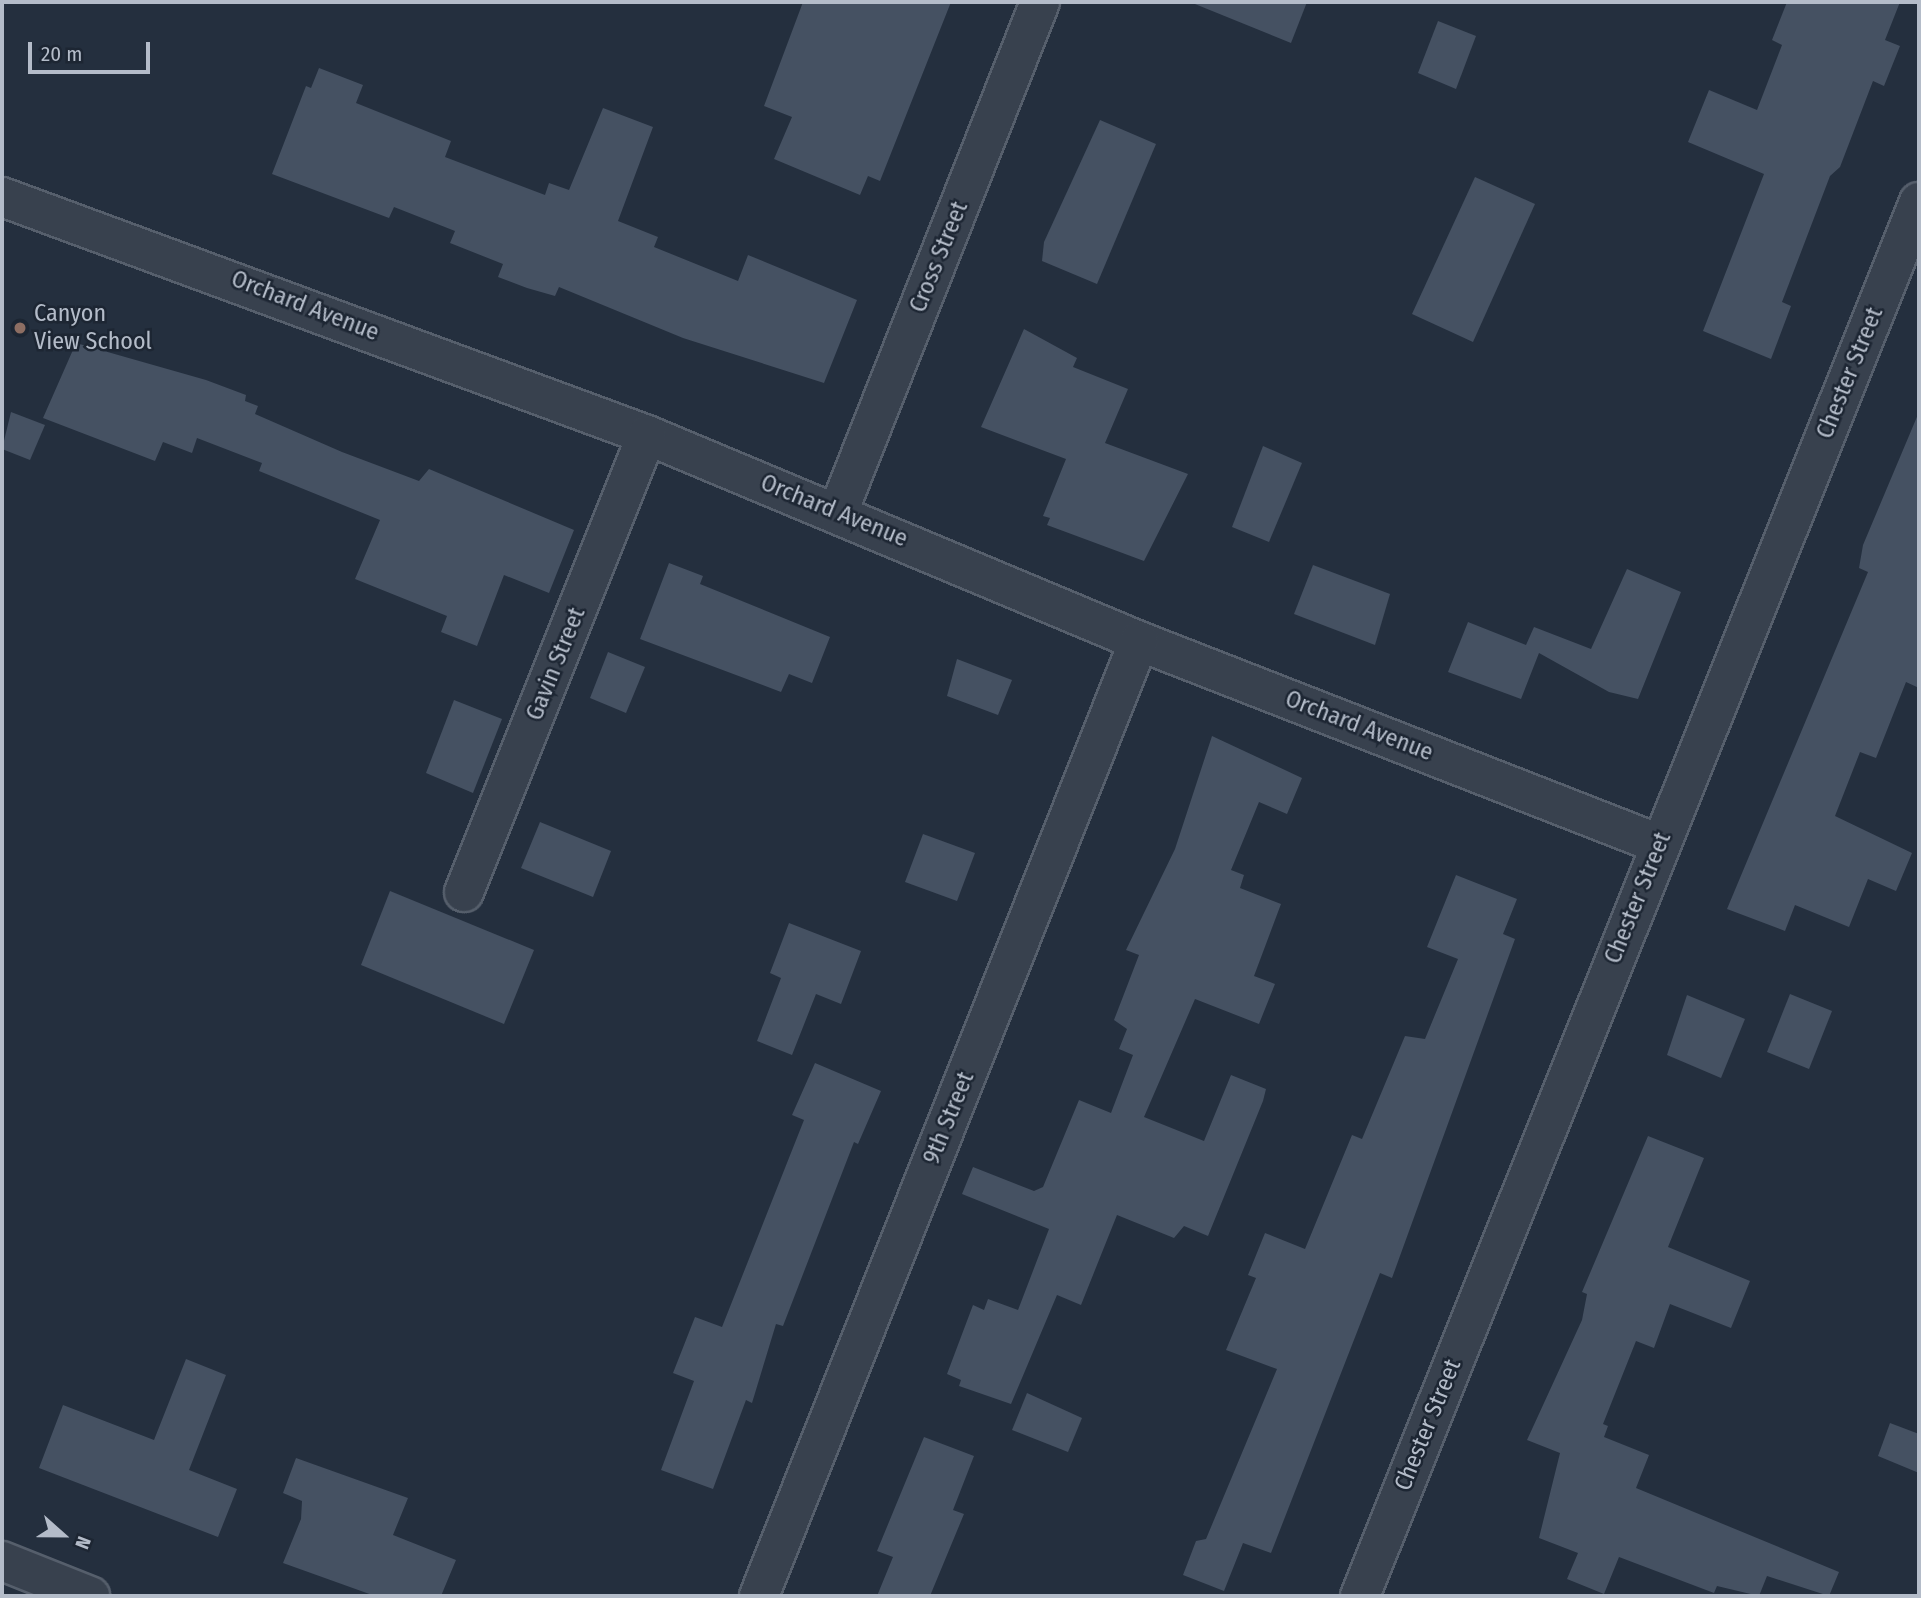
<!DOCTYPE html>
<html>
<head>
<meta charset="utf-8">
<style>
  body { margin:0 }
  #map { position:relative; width:1921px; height:1598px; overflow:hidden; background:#242f3e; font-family:"Fira Sans Condensed",sans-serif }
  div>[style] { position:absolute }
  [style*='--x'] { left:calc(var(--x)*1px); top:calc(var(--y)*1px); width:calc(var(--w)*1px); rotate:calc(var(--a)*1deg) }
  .building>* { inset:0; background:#455162 }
  .roads { filter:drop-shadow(2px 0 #565f6c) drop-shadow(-2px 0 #565f6c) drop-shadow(0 2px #565f6c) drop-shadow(0 -2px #565f6c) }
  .street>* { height:38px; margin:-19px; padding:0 19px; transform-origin:19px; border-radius:19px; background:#38414e }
  .dots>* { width:19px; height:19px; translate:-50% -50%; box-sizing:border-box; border:4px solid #1d2633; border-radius:50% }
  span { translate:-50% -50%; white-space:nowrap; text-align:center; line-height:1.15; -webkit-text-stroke:5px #1d2633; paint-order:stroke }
  .street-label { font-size:24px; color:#b4bcc9 }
  .poi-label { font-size:24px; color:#b4bcc9 }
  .left { translate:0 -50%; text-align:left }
  .frame { position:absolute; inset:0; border:4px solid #b4bcc9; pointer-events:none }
  .north { position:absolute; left:28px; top:1500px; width:70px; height:70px; -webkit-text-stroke:5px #1d2633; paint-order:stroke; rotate:111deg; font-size:19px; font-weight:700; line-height:28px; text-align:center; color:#b4bcc9 }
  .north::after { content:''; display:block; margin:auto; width:24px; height:32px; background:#b4bcc9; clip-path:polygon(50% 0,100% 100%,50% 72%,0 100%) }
  .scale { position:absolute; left:28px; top:42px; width:122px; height:32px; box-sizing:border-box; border:4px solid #b4bcc9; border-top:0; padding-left:9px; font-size:21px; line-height:24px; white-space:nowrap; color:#b4bcc9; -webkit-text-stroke:5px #1d2633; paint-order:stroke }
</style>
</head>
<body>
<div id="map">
  <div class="building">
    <i style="clip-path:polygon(803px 2px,951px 2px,880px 181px,868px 176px,860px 195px,774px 159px,792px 117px,764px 106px)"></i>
    <i style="clip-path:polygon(1190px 2px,1307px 2px,1291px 43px)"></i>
    <i style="clip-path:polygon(1787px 2px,1900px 2px,1885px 40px,1900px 46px,1884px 86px,1873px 81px,1840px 167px,1830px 176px,1782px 302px,1791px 306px,1771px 359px,1703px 331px,1764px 174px,1688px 142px,1709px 90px,1757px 110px,1782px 45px,1772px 40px)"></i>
    <i style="clip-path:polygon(1438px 21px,1476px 36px,1456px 89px,1418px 73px)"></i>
    <i style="clip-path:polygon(319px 68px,363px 85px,356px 103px,451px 141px,445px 157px,545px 195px,549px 183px,569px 190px,603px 108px,653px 127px,618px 221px,658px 237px,654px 247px,738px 281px,748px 255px,857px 300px,824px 383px,683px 338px,559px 287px,555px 296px,527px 288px,498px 277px,503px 264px,450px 243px,455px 231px,394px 207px,389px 218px,272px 174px,306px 86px,311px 88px)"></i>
    <i style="clip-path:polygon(1100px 120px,1156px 144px,1097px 284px,1042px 261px,1044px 242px)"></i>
    <i style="clip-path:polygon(1475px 177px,1535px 204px,1473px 342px,1412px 314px)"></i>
    <i style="clip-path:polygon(1024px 329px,1077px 358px,1073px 367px,1128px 389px,1105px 443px,1188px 474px,1144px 561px,1047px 525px,1050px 518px,1043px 516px,1066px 459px,981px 427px)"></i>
    <i style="clip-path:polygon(76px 343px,206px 380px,246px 395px,245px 401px,258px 406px,255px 414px,342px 452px,419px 481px,429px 469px,574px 530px,549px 593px,504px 575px,477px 646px,441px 632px,447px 616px,355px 579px,380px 520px,259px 471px,262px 463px,197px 438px,192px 453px,163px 442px,155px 461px,43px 418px)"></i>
    <i style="clip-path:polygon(11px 412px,45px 425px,30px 460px,2px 449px)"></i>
    <i style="clip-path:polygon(1919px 412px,1919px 688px,1906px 682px,1876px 758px,1860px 752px,1835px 816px,1912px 853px,1896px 891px,1868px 879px,1849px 927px,1795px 905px,1785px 931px,1727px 909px,1868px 572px,1859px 568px,1863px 545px)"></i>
    <i style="clip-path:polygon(1263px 446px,1302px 463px,1269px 542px,1232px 527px)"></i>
    <i style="clip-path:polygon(669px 563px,703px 576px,700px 584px,830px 637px,812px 683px,789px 674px,781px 692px,640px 639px)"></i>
    <i style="clip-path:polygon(1313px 565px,1390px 594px,1375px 645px,1294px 614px)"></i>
    <i style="clip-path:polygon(1627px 569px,1681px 592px,1638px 699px,1609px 692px,1539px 653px,1521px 699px,1448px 672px,1468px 622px,1526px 645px,1534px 627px,1591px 649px)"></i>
    <i style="clip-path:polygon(608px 652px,645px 667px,626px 713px,590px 698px)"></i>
    <i style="clip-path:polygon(957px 659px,1012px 680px,998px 715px,947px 696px)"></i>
    <i style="clip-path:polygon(454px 700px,502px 719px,473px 793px,426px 773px)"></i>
    <i style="clip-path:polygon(1212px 736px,1302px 778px,1287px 814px,1259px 802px,1231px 870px,1244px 875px,1240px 888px,1281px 904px,1254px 976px,1275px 984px,1259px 1024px,1195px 999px,1144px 1117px,1204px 1141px,1231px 1075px,1266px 1089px,1263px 1101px,1208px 1236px,1184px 1226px,1174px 1238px,1117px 1215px,1081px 1305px,1057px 1295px,1011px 1404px,959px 1386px,961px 1380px,947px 1374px,973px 1305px,984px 1310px,988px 1299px,1018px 1310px,1049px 1229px,962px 1194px,973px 1167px,1034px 1191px,1043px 1187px,1079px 1100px,1111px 1113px,1133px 1055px,1119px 1049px,1127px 1029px,1114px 1020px,1139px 955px,1126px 950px,1175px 849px)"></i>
    <i style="clip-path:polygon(540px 822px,611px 851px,593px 897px,521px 868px)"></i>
    <i style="clip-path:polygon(923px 834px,975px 853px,957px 901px,905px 882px)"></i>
    <i style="clip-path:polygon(1456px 875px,1517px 899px,1503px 934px,1515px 939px,1392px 1278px,1380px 1273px,1271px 1553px,1243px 1543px,1224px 1591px,1183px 1575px,1196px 1541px,1206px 1539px,1277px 1369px,1226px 1350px,1256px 1278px,1248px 1275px,1265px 1233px,1305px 1249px,1352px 1135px,1362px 1139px,1405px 1036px,1425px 1039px,1458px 959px,1427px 947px)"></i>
    <i style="clip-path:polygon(390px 891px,534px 950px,504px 1024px,361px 965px)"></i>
    <i style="clip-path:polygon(789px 923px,861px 951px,841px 1004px,816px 994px,792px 1055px,757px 1041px,781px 978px,770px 973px)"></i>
    <i style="clip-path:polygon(1790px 994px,1832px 1011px,1809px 1069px,1767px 1052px)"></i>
    <i style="clip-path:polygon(1687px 995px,1745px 1019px,1721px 1078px,1667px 1055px)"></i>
    <i style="clip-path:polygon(815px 1063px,881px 1091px,858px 1144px,854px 1142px,783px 1326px,776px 1324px,752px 1403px,746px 1400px,713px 1489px,661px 1470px,694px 1381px,673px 1373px,695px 1317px,722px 1327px,804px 1120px,792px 1115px)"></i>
    <i style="clip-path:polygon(1648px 1136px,1704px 1158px,1668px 1247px,1750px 1281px,1731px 1328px,1670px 1304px,1654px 1348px,1636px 1341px,1603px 1424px,1608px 1426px,1604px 1437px,1649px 1455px,1636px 1488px,1839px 1572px,1829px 1596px,1767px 1576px,1759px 1596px,1717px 1586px,1714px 1593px,1619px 1557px,1604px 1594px,1567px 1579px,1578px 1553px,1539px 1538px,1560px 1453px,1527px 1440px,1582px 1320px,1587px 1294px,1582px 1292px)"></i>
    <i style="clip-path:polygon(186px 1359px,226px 1375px,189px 1470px,237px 1489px,218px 1537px,39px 1468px,63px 1405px,154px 1440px)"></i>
    <i style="clip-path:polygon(1027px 1393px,1082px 1418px,1068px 1452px,1012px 1430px)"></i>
    <i style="clip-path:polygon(1890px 1423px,1919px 1434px,1919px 1473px,1878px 1456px)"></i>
    <i style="clip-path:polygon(924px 1437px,974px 1456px,953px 1510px,964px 1514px,930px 1596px,877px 1596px,893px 1557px,877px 1551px)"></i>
    <i style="clip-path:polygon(296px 1458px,408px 1498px,393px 1535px,456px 1560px,441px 1596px,375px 1596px,283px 1563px,301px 1519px,302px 1501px,283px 1493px)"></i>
  </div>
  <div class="roads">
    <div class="street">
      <i style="--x:2;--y:197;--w:688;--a:20.25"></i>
      <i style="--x:647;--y:435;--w:533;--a:22.72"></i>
      <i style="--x:1139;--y:641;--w:558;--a:21.32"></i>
      <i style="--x:838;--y:512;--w:549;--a:-68.39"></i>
      <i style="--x:464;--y:892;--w:492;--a:-68.2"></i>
      <i style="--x:2;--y:1561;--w:95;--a:21.7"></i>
      <i style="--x:759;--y:1596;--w:1028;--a:-68.3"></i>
      <i style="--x:1360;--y:1596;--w:1502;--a:-68.15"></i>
    </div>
  </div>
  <div class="dots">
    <i style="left:20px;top:328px;background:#8d6e63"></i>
  </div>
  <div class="street-label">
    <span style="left:939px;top:257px;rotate:-68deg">Cross Street</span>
    <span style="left:305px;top:306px;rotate:21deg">Orchard Avenue</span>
    <span style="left:1850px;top:373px;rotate:-68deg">Chester Street</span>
    <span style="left:834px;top:511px;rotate:22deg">Orchard Avenue</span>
    <span style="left:556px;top:664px;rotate:-68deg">Gavin Street</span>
    <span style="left:1359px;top:726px;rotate:21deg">Orchard Avenue</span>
    <span style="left:1638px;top:898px;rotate:-68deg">Chester Street</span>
    <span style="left:949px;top:1118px;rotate:-68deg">9th Street</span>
    <span style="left:1428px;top:1425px;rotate:-68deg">Chester Street</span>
  </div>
  <div class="poi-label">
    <span class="left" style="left:34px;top:328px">Canyon<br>View School</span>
  </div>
  <div class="frame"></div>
  <div class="north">N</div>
  <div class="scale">20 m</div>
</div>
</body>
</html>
